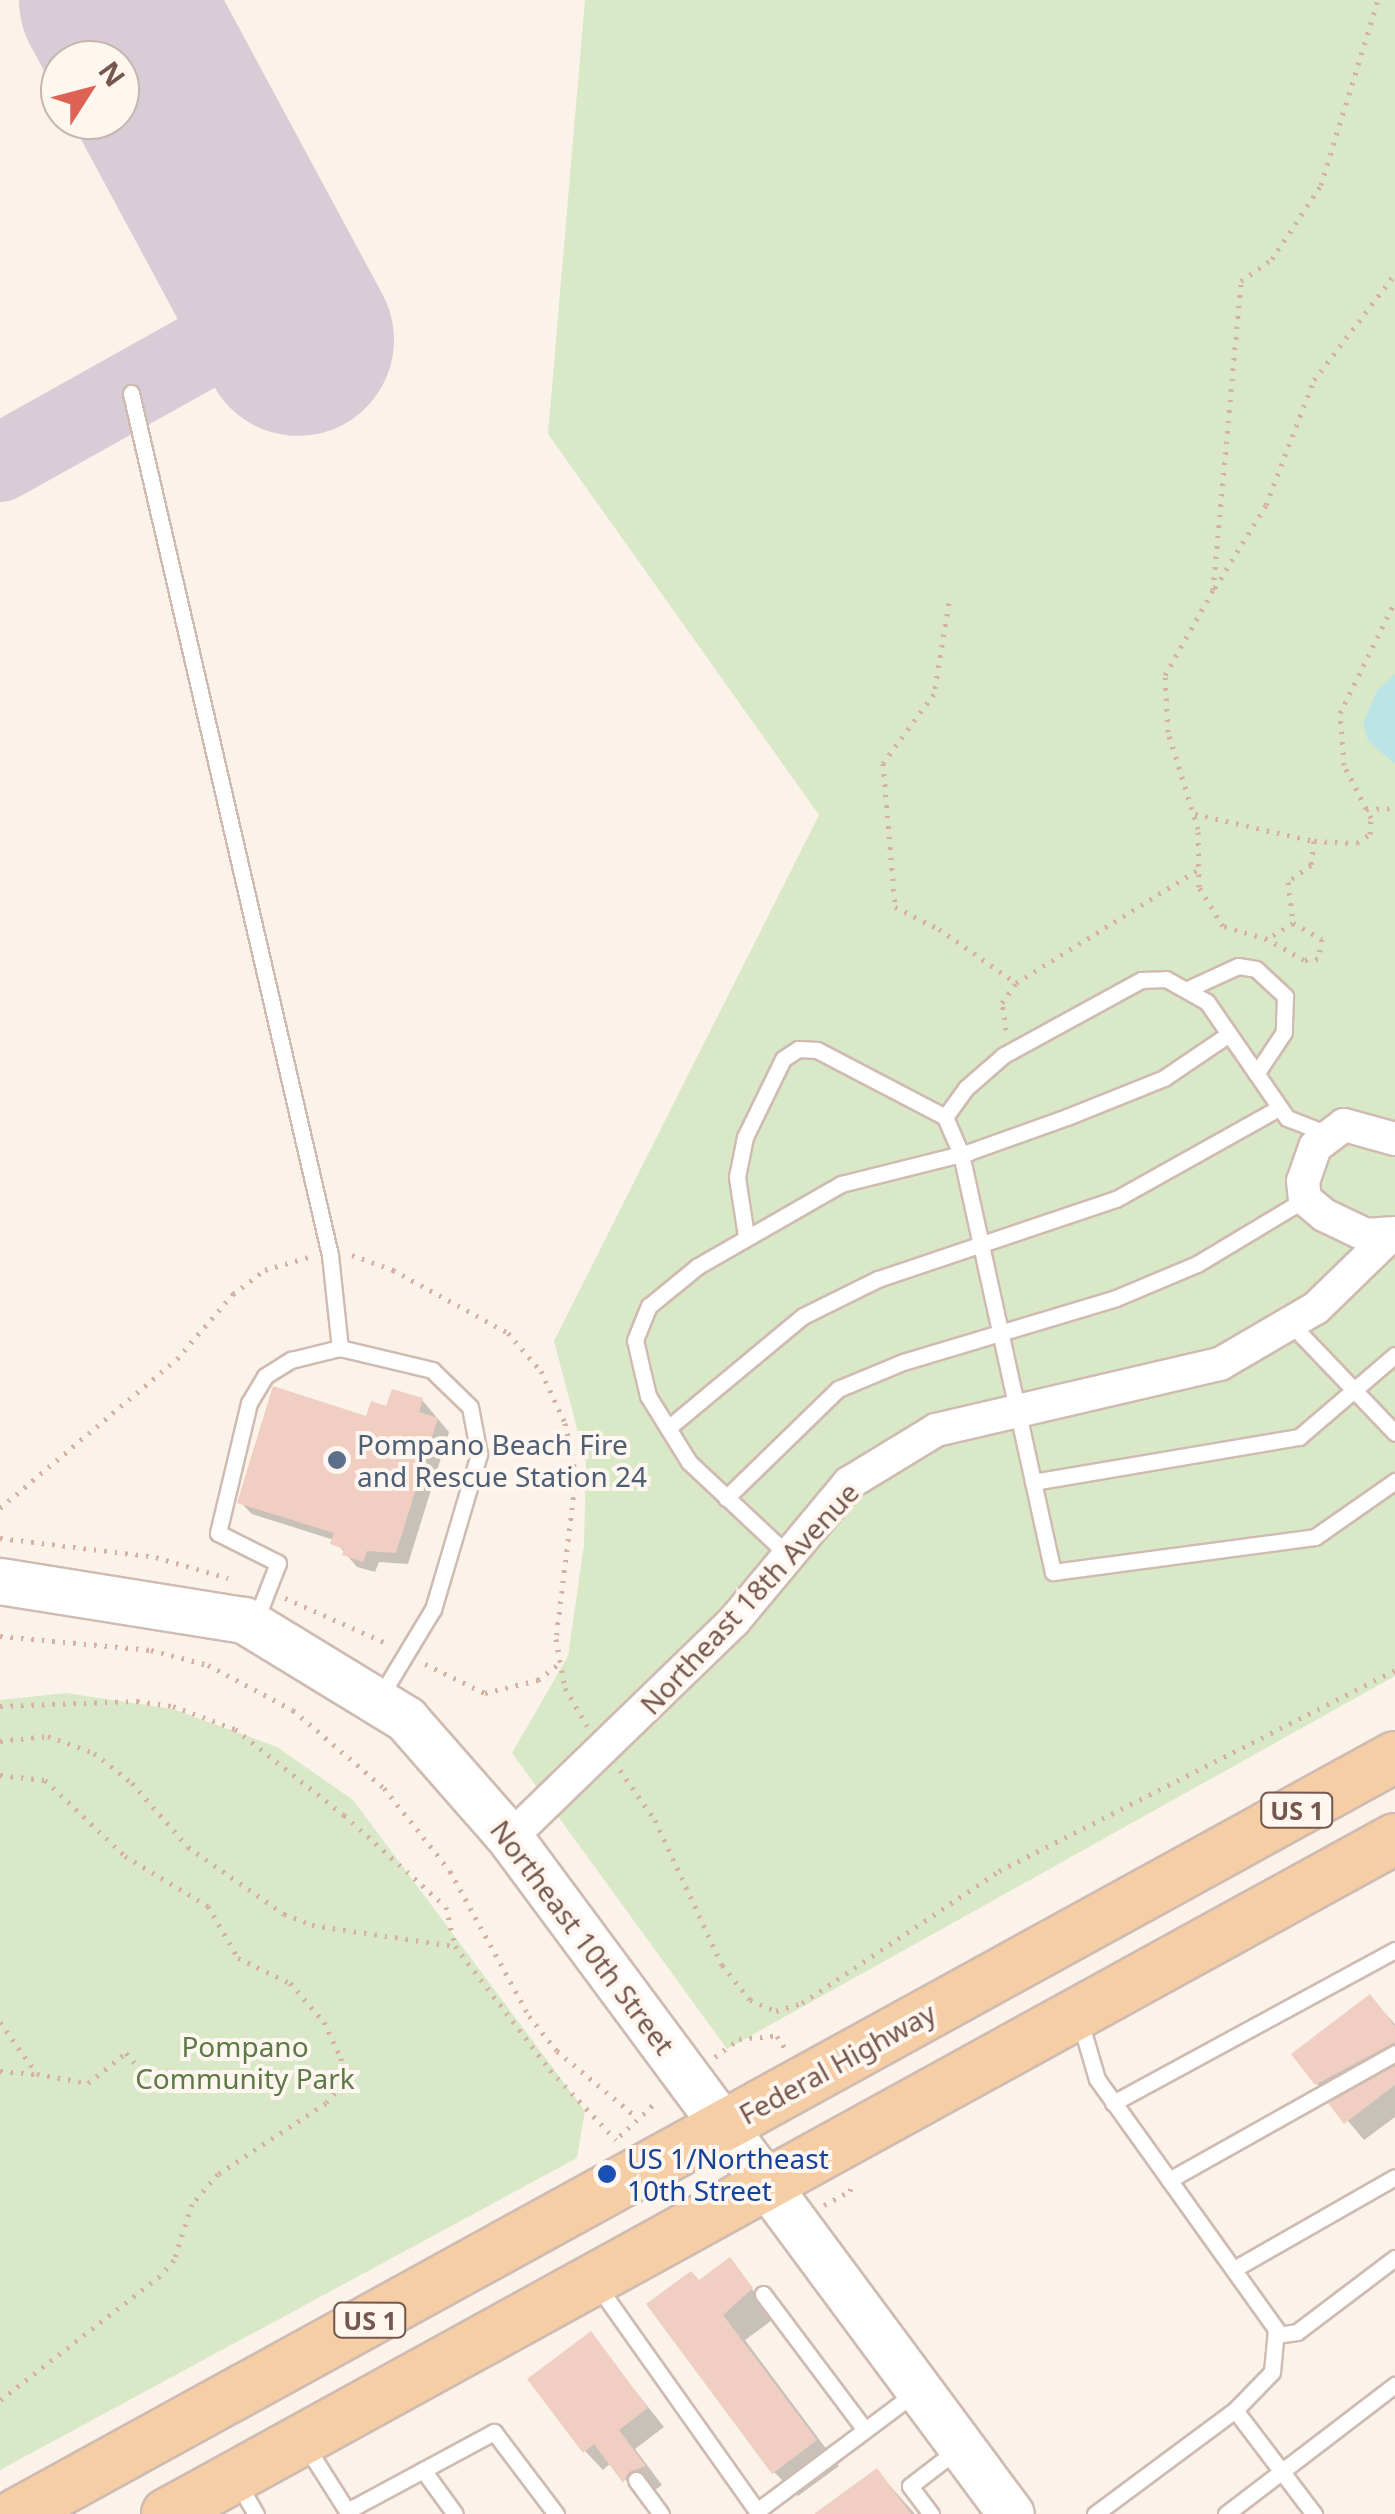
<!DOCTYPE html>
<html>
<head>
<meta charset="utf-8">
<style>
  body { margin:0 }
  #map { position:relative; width:1395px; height:2514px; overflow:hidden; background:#fbf2e9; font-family:"Noto Sans",sans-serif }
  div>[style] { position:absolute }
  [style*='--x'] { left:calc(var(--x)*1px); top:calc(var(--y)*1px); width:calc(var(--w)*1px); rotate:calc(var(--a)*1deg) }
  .green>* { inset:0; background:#d9e9c7 }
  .water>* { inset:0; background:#bde4e5 }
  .shadow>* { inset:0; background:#0003 }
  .taxiway>* { height:78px; margin:-39px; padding:0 39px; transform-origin:39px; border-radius:39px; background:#d8ccd7 }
  .runway>* { height:192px; margin:-96px; padding:0 96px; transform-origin:96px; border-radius:96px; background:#d8ccd7 }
  .building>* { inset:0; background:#f0cec1 }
  .path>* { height:5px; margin-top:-2.5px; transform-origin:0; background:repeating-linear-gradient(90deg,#d5b1a4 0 2.5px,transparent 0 10.5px) }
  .roads { filter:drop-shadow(2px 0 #cfbbb1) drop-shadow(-2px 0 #cfbbb1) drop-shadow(0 2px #cfbbb1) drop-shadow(0 -2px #cfbbb1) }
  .lane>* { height:15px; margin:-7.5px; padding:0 7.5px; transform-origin:7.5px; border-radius:7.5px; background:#fff }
  .street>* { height:32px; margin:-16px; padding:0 16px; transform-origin:16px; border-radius:16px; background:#fff }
  .secondary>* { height:45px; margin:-22.5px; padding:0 22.5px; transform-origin:22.5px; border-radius:22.5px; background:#fff }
  .primary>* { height:50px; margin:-25px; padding:0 25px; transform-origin:25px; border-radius:25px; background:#f6cea5 }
  .dots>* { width:28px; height:28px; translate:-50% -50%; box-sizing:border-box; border:5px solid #fef6ef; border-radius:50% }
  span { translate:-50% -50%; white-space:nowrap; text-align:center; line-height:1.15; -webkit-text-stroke:8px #fef6ef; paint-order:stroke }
  .shield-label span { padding:2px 8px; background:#fef6ef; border:2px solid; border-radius:8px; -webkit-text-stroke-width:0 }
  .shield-label { font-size:25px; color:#75574d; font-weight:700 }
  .service-label { font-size:28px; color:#4e5e75 }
  .left { translate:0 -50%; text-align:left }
  .street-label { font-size:28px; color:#75574d }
  .park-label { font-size:28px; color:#5c7a45 }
  .transit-label { font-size:28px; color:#164399 }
  .north { position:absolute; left:40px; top:40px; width:100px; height:100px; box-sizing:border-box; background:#fef6ef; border:2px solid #c7b6ae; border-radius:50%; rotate:54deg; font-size:28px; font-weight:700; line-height:40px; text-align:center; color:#75574d }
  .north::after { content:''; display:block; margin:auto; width:35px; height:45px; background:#df6354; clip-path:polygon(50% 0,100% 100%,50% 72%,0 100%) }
</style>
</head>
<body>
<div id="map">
  <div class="green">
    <i style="clip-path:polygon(585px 0,1395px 0,1395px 1676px,727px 2049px,512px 1753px,568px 1656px,584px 1545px,586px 1463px,554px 1341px,819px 815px,548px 434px)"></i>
    <i style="clip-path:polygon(66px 1693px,173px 1709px,277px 1747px,353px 1800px,585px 2111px,577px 2158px,0 2470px,0 1700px)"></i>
  </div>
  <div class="water">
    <i style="clip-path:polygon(1395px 674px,1395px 764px,1368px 741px,1363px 723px,1377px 690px)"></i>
  </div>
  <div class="shadow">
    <i style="clip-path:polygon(422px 1400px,449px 1432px,408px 1564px,379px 1562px,375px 1572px,357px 1567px,334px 1540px,252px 1514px,240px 1502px,368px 1419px)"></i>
    <i style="clip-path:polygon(1370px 1997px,1395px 2024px,1395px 2117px,1364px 2140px,1317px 2084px)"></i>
    <i style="clip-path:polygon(729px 2260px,775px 2318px,745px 2340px,839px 2466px,798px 2496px,774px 2472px,700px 2282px)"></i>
    <i style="clip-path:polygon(590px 2334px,664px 2427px,635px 2449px,662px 2485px,642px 2499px,611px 2463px,603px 2470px,585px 2451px)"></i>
    <i style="clip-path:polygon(877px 2471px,915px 2514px,819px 2514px)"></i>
  </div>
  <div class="taxiway">
    <i style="--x:0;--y:463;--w:254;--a:-29.2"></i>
    <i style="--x:222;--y:339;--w:54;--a:-67.2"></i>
    <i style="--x:243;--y:289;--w:61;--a:-94.7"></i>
  </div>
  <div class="runway">
    <i style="--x:115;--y:0;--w:386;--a:61.7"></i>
  </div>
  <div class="building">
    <i style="clip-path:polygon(273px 1386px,366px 1416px,371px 1401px,386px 1406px,392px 1389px,423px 1398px,419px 1412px,438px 1418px,396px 1553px,367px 1551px,363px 1562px,342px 1555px,344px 1549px,330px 1544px,334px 1533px,237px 1503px)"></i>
    <i style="clip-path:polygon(1370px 1994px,1395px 2026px,1395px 2042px,1315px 2085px,1291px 2054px)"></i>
    <i style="clip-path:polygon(1395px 2066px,1395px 2085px,1344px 2124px,1328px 2103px)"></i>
    <i style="clip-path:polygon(730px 2257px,753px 2288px,723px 2315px,817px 2440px,772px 2474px,646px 2304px,691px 2271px,699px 2280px)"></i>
    <i style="clip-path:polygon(591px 2331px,648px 2408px,619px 2430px,646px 2466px,629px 2472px,623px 2483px,594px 2444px,583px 2453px,527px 2379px)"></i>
    <i style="clip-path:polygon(877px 2468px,911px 2514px,814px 2514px)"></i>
  </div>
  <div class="path">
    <i style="--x:1215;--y:588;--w:97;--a:-58.4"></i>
    <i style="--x:1266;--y:505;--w:134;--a:-69"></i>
    <i style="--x:1314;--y:380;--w:133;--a:-52.6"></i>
    <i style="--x:949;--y:603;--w:92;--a:99.4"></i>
    <i style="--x:934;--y:694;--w:86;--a:126.5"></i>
    <i style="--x:883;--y:763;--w:144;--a:85.2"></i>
    <i style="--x:895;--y:907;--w:49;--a:26.6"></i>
    <i style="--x:939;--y:929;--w:94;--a:35"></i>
    <i style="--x:1366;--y:809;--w:29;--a:-2"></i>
    <i style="--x:1195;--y:814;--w:122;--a:12.8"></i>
    <i style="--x:1314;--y:841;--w:24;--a:97"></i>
    <i style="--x:1311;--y:865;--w:29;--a:144"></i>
    <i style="--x:1288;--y:882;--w:41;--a:83"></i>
    <i style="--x:1293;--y:923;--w:31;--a:148"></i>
    <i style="--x:1314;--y:841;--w:43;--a:2.7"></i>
    <i style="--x:1357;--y:843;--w:16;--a:-35"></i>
    <i style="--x:1370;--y:834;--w:16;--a:-86"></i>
    <i style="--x:1371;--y:818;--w:59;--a:-117"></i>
    <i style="--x:1344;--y:765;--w:52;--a:-94.4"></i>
    <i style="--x:1340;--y:713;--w:125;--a:-63.8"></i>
    <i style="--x:1293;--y:923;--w:33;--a:29"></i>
    <i style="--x:1322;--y:939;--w:20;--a:101"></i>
    <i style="--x:1318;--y:959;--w:14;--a:176"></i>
    <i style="--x:1304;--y:960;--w:43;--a:-150.4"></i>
    <i style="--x:1267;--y:939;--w:46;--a:-163.5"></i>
    <i style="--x:1223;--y:926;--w:46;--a:-121.6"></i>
    <i style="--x:1199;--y:887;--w:58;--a:-91"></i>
    <i style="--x:1198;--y:829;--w:102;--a:-107.2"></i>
    <i style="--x:1168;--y:732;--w:57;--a:-93"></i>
    <i style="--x:1165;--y:675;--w:98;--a:-60.5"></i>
    <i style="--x:1213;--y:590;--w:310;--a:-84.8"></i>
    <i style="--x:1241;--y:281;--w:38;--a:-35"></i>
    <i style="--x:1272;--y:259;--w:89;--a:-56.5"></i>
    <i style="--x:1321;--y:185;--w:194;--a:-72.9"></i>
    <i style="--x:1006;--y:1030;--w:27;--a:-98"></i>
    <i style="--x:1002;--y:1003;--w:24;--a:-55"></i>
    <i style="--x:1016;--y:983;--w:216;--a:-31.9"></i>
    <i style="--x:352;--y:1255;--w:44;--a:20.1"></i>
    <i style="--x:393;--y:1270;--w:131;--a:28.7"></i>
    <i style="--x:508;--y:1333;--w:50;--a:49"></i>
    <i style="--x:541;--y:1371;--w:57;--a:65.2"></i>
    <i style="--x:565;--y:1423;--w:54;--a:78.3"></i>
    <i style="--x:576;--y:1476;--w:164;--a:97"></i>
    <i style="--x:556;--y:1639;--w:50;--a:79.6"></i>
    <i style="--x:565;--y:1688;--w:44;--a:59.9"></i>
    <i style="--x:0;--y:1508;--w:231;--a:-40.1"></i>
    <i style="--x:177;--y:1359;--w:86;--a:-49.3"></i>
    <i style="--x:233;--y:1294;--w:40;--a:-37"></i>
    <i style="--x:265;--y:1270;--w:49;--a:-16.6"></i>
    <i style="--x:0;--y:1538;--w:157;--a:6.9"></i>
    <i style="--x:156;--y:1557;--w:75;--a:16.3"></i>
    <i style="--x:285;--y:1598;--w:114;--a:23.9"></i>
    <i style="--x:0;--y:1636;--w:152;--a:5.3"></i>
    <i style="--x:151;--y:1650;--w:59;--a:14.7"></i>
    <i style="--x:208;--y:1665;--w:96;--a:27.9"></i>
    <i style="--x:293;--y:1710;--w:120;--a:40.6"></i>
    <i style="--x:384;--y:1788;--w:106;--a:51.5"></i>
    <i style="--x:450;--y:1871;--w:165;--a:61.4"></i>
    <i style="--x:529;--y:2016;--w:45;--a:51.3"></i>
    <i style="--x:557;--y:2051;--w:102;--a:39.8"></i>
    <i style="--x:425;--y:1664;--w:67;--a:25.8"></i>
    <i style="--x:485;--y:1693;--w:55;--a:-13.8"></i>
    <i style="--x:538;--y:1680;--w:28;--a:-38"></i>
    <i style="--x:0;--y:1706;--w:137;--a:-2.1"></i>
    <i style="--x:137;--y:1701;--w:36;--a:8"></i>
    <i style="--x:173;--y:1706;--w:66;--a:20.4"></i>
    <i style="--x:235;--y:1729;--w:139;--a:38.3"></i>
    <i style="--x:344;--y:1815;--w:137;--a:42"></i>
    <i style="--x:446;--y:1907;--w:40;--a:77"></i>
    <i style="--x:0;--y:1741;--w:48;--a:-5.9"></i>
    <i style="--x:48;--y:1736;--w:49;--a:20.3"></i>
    <i style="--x:94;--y:1753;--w:48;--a:38.3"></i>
    <i style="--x:132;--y:1783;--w:85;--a:48.8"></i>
    <i style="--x:188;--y:1847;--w:117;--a:34.9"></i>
    <i style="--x:284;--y:1914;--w:30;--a:21"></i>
    <i style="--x:312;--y:1925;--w:145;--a:8.4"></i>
    <i style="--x:455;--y:1946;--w:156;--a:52.5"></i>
    <i style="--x:550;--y:2070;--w:96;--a:46.7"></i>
    <i style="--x:620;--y:1770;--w:61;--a:55"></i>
    <i style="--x:655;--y:1820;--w:160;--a:65.2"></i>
    <i style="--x:722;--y:1965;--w:45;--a:51.3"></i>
    <i style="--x:750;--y:2000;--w:28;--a:23"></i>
    <i style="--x:776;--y:2011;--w:27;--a:-17"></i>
    <i style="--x:802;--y:2003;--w:237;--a:-33.8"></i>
    <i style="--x:999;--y:1871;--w:444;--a:-26.9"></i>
    <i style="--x:0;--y:1775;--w:45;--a:6.3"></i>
    <i style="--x:45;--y:1780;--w:110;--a:43.5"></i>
    <i style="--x:125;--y:1856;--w:97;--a:31.1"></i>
    <i style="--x:208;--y:1906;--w:60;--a:60"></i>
    <i style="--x:238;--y:1958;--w:58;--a:25.7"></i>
    <i style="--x:290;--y:1983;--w:52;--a:48.9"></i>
    <i style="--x:324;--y:2022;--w:40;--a:65"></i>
    <i style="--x:341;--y:2058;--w:27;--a:88"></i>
    <i style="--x:342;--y:2085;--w:24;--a:132"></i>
    <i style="--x:326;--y:2103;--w:129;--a:146.7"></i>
    <i style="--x:218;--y:2174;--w:40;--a:131"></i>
    <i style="--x:192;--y:2204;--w:59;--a:107.8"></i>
    <i style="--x:174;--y:2260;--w:21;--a:131"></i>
    <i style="--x:160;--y:2276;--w:202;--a:142.2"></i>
    <i style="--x:0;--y:2022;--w:64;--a:54.6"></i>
    <i style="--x:37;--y:2074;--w:52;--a:10"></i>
    <i style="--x:88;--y:2083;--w:48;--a:-38.3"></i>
    <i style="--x:126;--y:2053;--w:28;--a:49"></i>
    <i style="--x:715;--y:2057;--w:30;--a:-37"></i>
    <i style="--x:739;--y:2039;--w:38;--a:-5"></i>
    <i style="--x:777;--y:2036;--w:15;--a:58"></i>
    <i style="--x:0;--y:2071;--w:37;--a:5"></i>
    <i style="--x:620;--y:2136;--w:52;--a:-43.5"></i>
    <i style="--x:824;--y:2205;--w:30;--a:-28"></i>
    <i style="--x:850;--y:2191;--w:9;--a:-72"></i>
  </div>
  <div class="roads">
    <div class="lane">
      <i style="--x:131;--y:393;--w:885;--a:77"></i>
      <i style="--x:330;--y:1255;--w:94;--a:83.9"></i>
      <i style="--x:1190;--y:988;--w:53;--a:-24.6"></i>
      <i style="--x:1238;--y:966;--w:18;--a:9"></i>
      <i style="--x:1256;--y:969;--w:40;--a:43"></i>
      <i style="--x:1285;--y:996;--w:36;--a:92"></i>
      <i style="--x:1284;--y:1032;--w:50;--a:123.7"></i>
      <i style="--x:945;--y:1117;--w:36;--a:-54"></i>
      <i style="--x:966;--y:1088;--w:50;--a:-41"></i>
      <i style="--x:1004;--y:1055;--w:156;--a:-28.7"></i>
      <i style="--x:1141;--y:980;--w:25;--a:-2"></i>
      <i style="--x:1166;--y:979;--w:47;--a:29.3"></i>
      <i style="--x:1207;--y:1002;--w:141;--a:55.4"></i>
      <i style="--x:1287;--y:1118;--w:44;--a:21.3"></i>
      <i style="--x:746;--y:1236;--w:60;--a:-98.7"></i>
      <i style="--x:737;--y:1177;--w:41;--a:-78.7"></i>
      <i style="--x:745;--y:1137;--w:87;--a:-64"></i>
      <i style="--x:783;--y:1059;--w:18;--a:-34"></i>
      <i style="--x:798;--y:1049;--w:19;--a:3"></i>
      <i style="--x:817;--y:1050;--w:144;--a:27.6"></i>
      <i style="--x:945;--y:1117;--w:40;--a:66.6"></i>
      <i style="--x:961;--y:1154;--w:428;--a:77.6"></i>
      <i style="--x:1053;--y:1572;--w:264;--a:-7.6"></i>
      <i style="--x:1315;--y:1537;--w:98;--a:-35"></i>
      <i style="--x:1290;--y:1323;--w:152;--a:46.3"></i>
      <i style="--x:668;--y:1428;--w:175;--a:-39.7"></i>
      <i style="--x:803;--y:1316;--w:84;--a:-26.3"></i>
      <i style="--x:878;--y:1279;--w:251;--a:-18.6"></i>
      <i style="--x:1116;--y:1199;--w:187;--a:-29.2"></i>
      <i style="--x:1033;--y:1482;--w:270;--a:-9.6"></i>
      <i style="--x:1299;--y:1437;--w:126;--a:-40.5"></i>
      <i style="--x:726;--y:1498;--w:156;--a:-44.2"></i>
      <i style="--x:838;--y:1389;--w:70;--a:-22.6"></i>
      <i style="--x:903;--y:1362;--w:222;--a:-16.7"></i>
      <i style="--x:1116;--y:1298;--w:88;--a:-22.8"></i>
      <i style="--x:1197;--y:1264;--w:126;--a:-31"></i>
      <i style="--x:788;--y:1555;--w:136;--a:-136.8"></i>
      <i style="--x:689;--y:1462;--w:78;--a:-121.8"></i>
      <i style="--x:648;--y:1396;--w:57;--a:-103.1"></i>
      <i style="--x:635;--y:1340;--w:37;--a:-68"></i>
      <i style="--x:649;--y:1306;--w:63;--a:-39.2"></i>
      <i style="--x:698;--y:1266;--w:165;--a:-29.8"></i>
      <i style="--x:841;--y:1184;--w:132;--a:-14"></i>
      <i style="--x:969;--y:1152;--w:104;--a:-19.7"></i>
      <i style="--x:1067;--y:1117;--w:105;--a:-21.9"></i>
      <i style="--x:1164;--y:1078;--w:78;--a:-34.1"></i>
      <i style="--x:255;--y:1622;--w:63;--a:-68.7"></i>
      <i style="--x:278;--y:1563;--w:67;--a:-153.4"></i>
      <i style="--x:218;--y:1533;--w:134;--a:-76.6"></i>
      <i style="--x:249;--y:1403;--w:31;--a:-59"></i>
      <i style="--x:265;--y:1376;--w:31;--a:-32"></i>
      <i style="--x:291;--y:1360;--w:50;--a:-13.8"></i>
      <i style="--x:340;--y:1348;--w:95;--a:13.4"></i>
      <i style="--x:432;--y:1370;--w:53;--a:44.2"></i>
      <i style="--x:470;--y:1407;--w:48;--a:79.2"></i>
      <i style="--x:479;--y:1454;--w:162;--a:106.5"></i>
      <i style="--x:433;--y:1609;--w:106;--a:121.1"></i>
      <i style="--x:1080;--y:2021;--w:60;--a:73.7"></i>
      <i style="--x:1097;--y:2079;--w:307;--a:54.4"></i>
      <i style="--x:1276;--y:2329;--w:43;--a:95.3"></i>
      <i style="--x:1272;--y:2372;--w:53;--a:134.2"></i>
      <i style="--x:1113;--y:2103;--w:321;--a:-28.5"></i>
      <i style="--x:1169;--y:2180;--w:259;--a:-29.3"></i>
      <i style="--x:1234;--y:2269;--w:185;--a:-29.7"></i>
      <i style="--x:597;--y:2285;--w:281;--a:54.7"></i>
      <i style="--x:763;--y:2294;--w:170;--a:53.1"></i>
      <i style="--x:1276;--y:2335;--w:21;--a:-8"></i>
      <i style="--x:1297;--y:2332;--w:123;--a:-37.1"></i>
      <i style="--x:304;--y:2443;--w:84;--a:57.6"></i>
      <i style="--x:423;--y:2470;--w:54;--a:54"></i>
      <i style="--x:636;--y:2480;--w:42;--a:53.7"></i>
      <i style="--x:238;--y:2483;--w:36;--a:60"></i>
      <i style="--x:347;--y:2511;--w:167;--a:-28.3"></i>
      <i style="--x:494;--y:2432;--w:103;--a:52.9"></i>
      <i style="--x:757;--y:2511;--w:199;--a:-36.8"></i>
      <i style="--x:931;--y:2514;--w:35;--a:-127"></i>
      <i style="--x:910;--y:2486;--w:61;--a:-37.6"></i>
      <i style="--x:1095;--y:2514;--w:174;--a:-36.6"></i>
      <i style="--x:1235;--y:2410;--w:131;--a:52.8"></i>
      <i style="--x:1226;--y:2514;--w:213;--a:-37.4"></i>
    </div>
    <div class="street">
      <i style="--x:1395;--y:1139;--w:53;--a:-164.6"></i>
      <i style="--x:1344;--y:1125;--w:36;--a:143"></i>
      <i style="--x:1315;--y:1147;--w:36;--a:109"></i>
      <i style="--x:1303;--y:1181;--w:18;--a:84"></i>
      <i style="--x:1305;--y:1199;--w:25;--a:40"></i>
      <i style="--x:1324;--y:1215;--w:47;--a:25.5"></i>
      <i style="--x:1366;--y:1235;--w:29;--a:-4"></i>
      <i style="--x:510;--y:1838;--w:312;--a:-44.1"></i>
      <i style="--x:734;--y:1621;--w:180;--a:-50.2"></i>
      <i style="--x:849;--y:1483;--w:102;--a:-31.3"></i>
      <i style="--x:936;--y:1430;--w:292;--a:-13.1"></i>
      <i style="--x:1220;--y:1364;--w:111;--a:-30.3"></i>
      <i style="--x:1316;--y:1308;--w:102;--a:-44.2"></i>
    </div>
    <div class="secondary">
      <i style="--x:0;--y:1581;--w:247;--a:9.1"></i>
      <i style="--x:244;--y:1620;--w:190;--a:31.4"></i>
      <i style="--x:406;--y:1719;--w:158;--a:48.8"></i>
      <i style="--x:510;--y:1838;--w:841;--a:53.46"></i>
    </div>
    <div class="primary">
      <i style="--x:17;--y:2514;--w:1572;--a:-28.78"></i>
      <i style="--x:167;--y:2514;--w:1401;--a:-28.8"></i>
    </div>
  </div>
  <div class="dots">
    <i style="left:337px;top:1460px;background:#5c6f8a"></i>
    <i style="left:607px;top:2174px;background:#1a4fb4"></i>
  </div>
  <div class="shield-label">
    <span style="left:1297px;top:1810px">US 1</span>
    <span style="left:370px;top:2320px">US 1</span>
  </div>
  <div class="service-label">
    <span class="left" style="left:357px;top:1460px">Pompano Beach Fire<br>and Rescue Station 24</span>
  </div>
  <div class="street-label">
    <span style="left:749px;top:1598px;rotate:-47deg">Northeast 18th Avenue</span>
    <span style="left:583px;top:1937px;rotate:53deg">Northeast 10th Street</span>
    <span style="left:837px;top:2063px;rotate:-29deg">Federal Highway</span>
  </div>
  <div class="park-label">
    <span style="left:245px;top:2062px">Pompano<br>Community Park</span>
  </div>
  <div class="transit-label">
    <span class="left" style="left:627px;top:2174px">US 1/Northeast<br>10th Street</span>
  </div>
  <div class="north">N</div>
</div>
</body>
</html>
